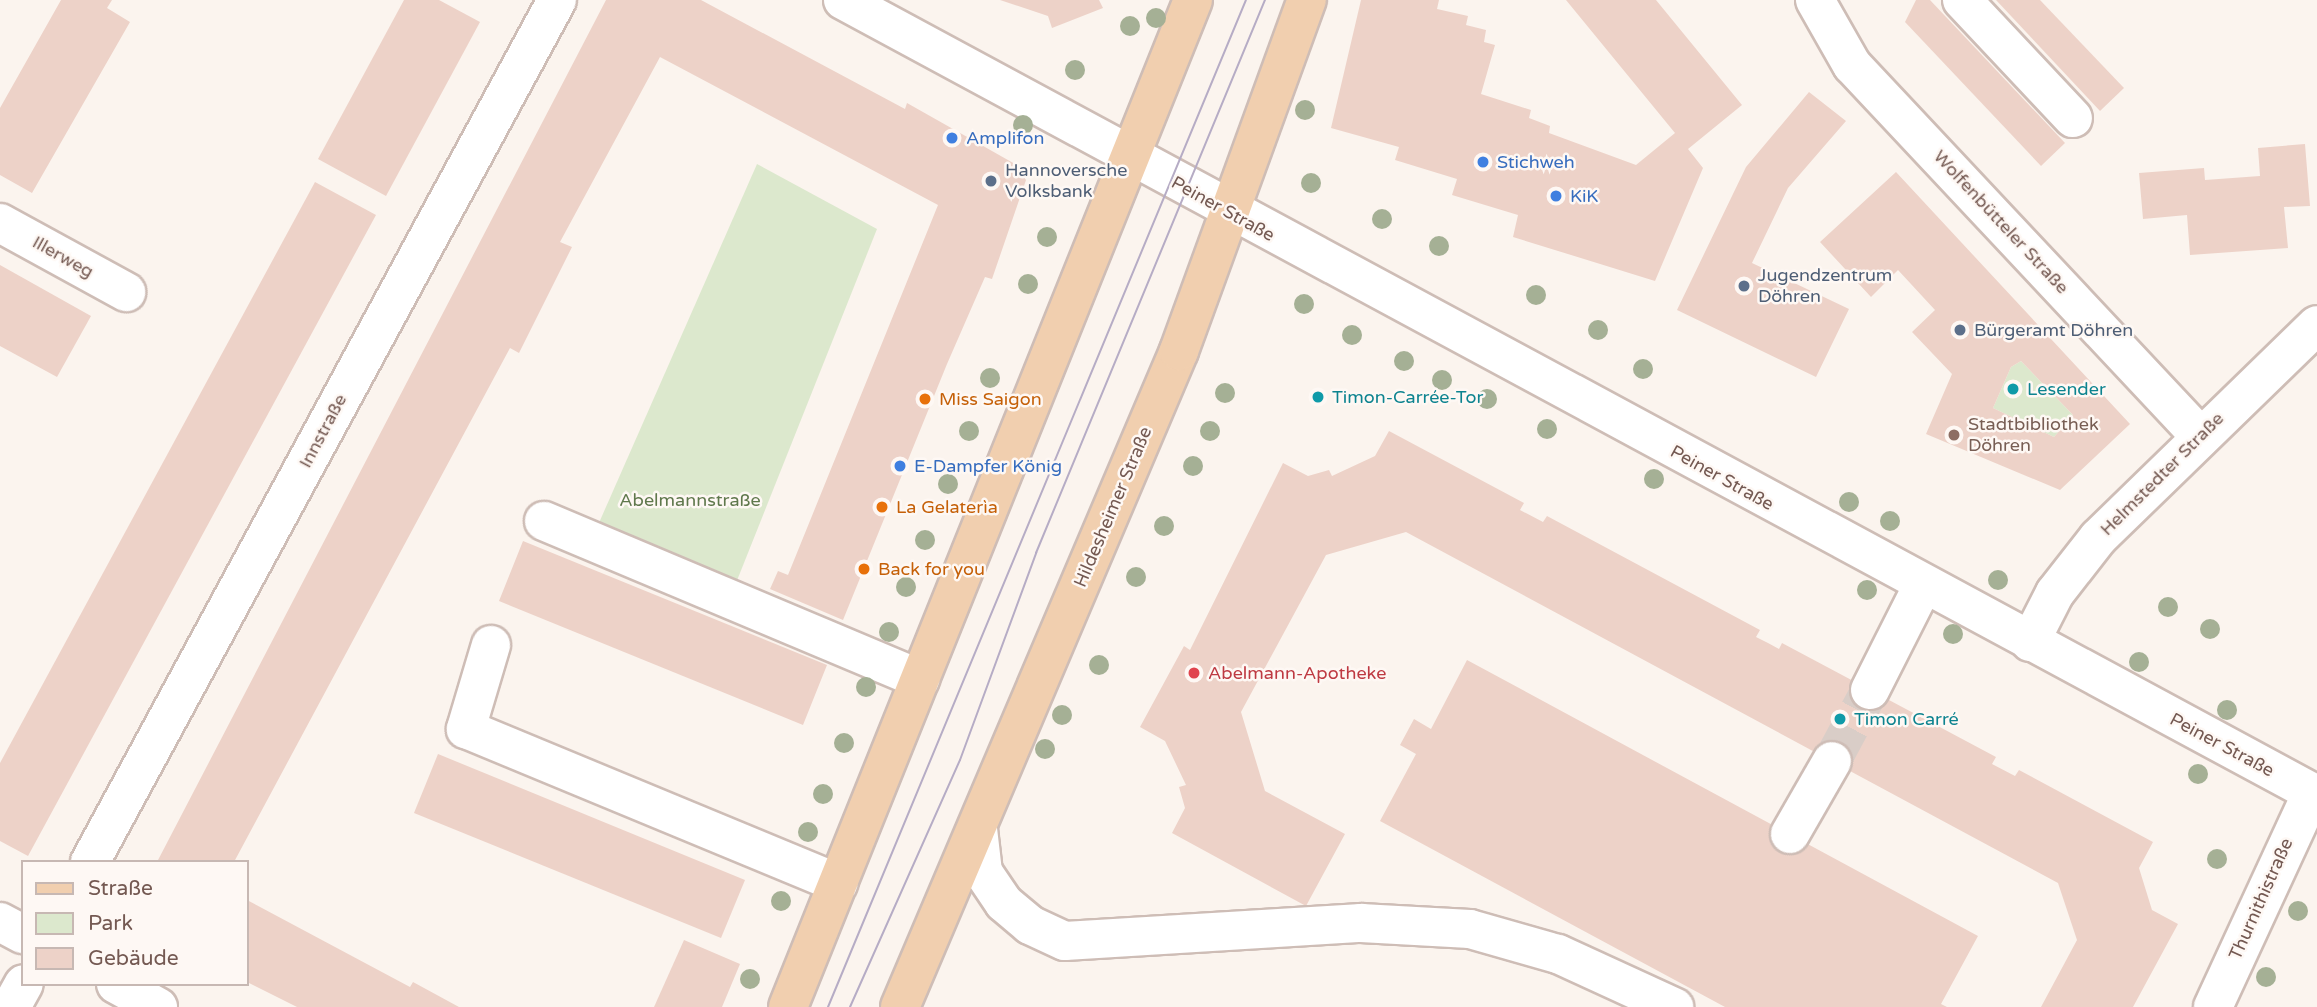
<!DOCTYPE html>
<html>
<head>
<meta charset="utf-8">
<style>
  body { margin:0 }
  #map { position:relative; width:2317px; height:1007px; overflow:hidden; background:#fbf4ee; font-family:"Varela Round",sans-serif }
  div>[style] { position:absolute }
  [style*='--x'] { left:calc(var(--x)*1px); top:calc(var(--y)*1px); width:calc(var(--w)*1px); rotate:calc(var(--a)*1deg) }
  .green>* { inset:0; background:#dce8cd }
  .building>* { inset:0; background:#edd2c8 }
  .minor-tunnel>* { height:38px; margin-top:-19px; transform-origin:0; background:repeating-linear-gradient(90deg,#d9cdc7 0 38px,transparent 0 57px) }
  .roads { filter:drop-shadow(2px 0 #cebdb6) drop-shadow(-2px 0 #cebdb6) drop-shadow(0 2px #cebdb6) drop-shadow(0 -2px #cebdb6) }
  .minor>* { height:38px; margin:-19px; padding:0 19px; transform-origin:19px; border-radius:19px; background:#fff }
  .major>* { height:38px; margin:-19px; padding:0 19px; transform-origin:19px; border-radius:19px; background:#f1cfaf }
  .tram>* { height:2px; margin:-1px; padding:0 1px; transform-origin:1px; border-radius:1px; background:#b6acc5 }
  .trees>* { width:20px; height:20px; margin:-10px; border-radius:50%; background:#a5b095 }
  .dots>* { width:19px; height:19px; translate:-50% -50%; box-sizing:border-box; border:4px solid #fef8f4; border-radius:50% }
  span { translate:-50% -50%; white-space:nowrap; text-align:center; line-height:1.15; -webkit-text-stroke:5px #fef8f4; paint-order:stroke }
  .shop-label { font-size:18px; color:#366cbe }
  .left { translate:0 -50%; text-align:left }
  .service-label { font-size:18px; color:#4e5e75 }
  .street-label { font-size:18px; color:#745952 }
  .culture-label { font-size:18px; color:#0d838f }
  .food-label { font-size:18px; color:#c56008 }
  .education-label { font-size:18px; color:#785e54 }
  .park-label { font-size:18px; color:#5f784c }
  .health-label { font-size:18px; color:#be3a42 }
  .legend { position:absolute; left:21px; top:860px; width:228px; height:126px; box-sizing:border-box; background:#fef8f4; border:2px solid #c7b8b3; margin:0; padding:9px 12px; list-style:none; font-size:21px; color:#745952 }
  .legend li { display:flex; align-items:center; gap:14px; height:35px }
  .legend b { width:35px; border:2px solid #c7b8b3 }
</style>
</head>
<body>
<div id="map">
  <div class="green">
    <i style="clip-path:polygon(757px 164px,877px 229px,730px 598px,591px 541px)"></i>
    <i style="clip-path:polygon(2021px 361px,2073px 415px,2054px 437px,1993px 408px,2011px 367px)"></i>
  </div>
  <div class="building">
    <i style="clip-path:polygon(61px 0,112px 0,107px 8px,130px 22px,32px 193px,0 175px,0 108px)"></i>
    <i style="clip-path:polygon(404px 0,439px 0,480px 22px,386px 196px,318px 159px)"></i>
    <i style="clip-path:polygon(606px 0,701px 0,905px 109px,907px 103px,1015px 164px,1026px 180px,992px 279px,985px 277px,947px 364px,843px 620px,770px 589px,778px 571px,788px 575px,938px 205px,660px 57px,560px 242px,572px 247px,519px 353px,510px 348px,234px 862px,157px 862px)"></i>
    <i style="clip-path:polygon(1000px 0,1099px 0,1103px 8px,1052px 28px,1048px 16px)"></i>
    <i style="clip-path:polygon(1361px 0,1439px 0,1437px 9px,1468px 16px,1466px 25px,1486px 30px,1484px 42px,1495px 45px,1481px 94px,1531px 110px,1529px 118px,1550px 126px,1549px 133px,1636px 165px,1675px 133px,1566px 0,1656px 0,1742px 105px,1688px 149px,1703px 168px,1655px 281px,1513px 237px,1518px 215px,1452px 195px,1457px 179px,1395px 160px,1399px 147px,1331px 128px)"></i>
    <i style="clip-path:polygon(1916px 0,1930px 0,2065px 143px,2041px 166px,1905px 22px)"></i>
    <i style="clip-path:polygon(1996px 0,2040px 0,2124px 88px,2100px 111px)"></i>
    <i style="clip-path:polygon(1809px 92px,1846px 121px,1788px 188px,1752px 263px,1849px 309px,1816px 377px,1677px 310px,1746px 167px)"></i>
    <i style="clip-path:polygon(2305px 144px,2310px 206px,2284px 207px,2288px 248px,2190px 255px,2187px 215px,2143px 219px,2139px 173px,2204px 168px,2205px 180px,2260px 176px,2258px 148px)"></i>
    <i style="clip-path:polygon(evenodd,1896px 172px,2130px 424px,2060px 490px,1926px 434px,1952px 374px,1912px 332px,1935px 310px,1898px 270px,1871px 297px,1820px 242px,1896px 172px,2021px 361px,2073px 415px,2054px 437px,1993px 408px,2011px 367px,2021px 361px)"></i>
    <i style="clip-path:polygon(315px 182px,376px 215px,28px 856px,0 841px,0 763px)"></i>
    <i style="clip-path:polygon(0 265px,91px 316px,57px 377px,0 346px)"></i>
    <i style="clip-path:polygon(1389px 431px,1524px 503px,1520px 510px,1543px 522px,1547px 516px,1760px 630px,1756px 637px,1768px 643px,1779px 649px,1782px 643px,1996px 757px,1992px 764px,2015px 776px,2019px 770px,2153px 842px,2139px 868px,2152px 910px,2178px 924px,2133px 1007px,2041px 1007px,2077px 940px,2058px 883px,1406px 532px,1326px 555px,1241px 712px,1265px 791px,1345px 834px,1306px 906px,1172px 833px,1185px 808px,1179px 787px,1186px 785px,1165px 741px,1140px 727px,1184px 646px,1190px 650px,1283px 463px,1308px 476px,1329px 470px,1332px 476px,1375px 456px)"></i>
    <i style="clip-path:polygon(523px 541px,827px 665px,803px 725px,499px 601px)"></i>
    <i style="clip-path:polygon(1467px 660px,1978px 936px,1941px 1004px,1947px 1007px,1725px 1007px,1380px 821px,1416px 754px,1400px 745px,1414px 719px,1431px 729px)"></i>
    <i style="clip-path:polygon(438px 754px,745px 880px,721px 938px,414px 813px)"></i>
    <i style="clip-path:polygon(247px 900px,410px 987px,413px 982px,459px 1007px,297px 1007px,247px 982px)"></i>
    <i style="clip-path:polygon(684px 940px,740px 964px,722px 1007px,654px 1007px)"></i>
  </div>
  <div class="minor-tunnel">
    <i style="--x:1832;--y:761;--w:81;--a:-61.8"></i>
  </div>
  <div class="roads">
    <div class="minor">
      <i style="--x:843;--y:0;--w:1675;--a:28.34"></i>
      <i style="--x:1815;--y:0;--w:75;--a:60.4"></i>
      <i style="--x:1852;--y:65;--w:509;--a:46.83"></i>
      <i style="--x:1962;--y:0;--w:162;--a:46.8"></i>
      <i style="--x:0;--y:223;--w:144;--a:28.7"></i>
      <i style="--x:544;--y:521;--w:408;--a:22.8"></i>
      <i style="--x:2030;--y:642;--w:55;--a:-63"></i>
      <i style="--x:2055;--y:593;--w:70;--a:-52"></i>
      <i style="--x:2098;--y:538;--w:305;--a:-44.2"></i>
      <i style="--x:491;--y:645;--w:88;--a:106.6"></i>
      <i style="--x:466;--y:729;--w:403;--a:22.5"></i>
      <i style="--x:1870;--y:690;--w:118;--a:-63.2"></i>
      <i style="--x:978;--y:829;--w:43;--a:83.4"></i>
      <i style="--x:983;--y:872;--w:37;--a:56"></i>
      <i style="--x:1004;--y:903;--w:34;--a:40"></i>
      <i style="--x:1030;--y:925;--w:38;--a:25"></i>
      <i style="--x:1065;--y:941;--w:297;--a:-3.5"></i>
      <i style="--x:1361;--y:923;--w:109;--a:3.2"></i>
      <i style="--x:1470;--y:929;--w:91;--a:15.9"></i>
      <i style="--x:1558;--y:954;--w:128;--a:24.6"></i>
      <i style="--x:1790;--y:834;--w:84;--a:-60.1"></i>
      <i style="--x:90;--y:862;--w:980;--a:-61.55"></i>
      <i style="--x:0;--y:922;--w:26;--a:28"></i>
      <i style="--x:116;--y:984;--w:48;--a:28.7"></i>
      <i style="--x:11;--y:1007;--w:26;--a:-61"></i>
      <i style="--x:2213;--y:1007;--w:236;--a:-65.2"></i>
    </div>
    <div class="major">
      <i style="--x:788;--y:1007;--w:1085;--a:-68.09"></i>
      <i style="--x:900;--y:1007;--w:713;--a:-66.96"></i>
      <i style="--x:1179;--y:351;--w:374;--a:-70"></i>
    </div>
  </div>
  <div class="tram">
    <i style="--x:828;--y:1007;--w:1090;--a:-67.46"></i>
    <i style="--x:850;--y:1007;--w:270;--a:-66"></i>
    <i style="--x:960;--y:760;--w:221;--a:-69.8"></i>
    <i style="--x:1036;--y:553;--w:599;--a:-67.51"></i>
  </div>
  <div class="trees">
    <i style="left:1156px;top:18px"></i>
    <i style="left:1130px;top:26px"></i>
    <i style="left:1075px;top:70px"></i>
    <i style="left:1305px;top:110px"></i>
    <i style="left:1023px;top:125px"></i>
    <i style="left:1311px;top:183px"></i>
    <i style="left:1382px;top:219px"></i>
    <i style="left:1047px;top:237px"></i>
    <i style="left:1439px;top:246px"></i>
    <i style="left:1028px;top:284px"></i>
    <i style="left:1536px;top:295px"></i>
    <i style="left:1304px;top:304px"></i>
    <i style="left:1598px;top:330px"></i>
    <i style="left:1352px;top:335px"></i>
    <i style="left:1404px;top:361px"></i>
    <i style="left:1643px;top:369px"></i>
    <i style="left:990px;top:378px"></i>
    <i style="left:1442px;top:380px"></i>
    <i style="left:1225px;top:393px"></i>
    <i style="left:1487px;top:399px"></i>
    <i style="left:1547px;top:429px"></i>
    <i style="left:969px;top:431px"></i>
    <i style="left:1210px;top:431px"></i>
    <i style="left:1193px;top:466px"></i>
    <i style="left:1654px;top:479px"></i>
    <i style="left:948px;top:484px"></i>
    <i style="left:1849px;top:502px"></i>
    <i style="left:1890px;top:521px"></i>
    <i style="left:1164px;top:526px"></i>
    <i style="left:925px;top:540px"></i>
    <i style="left:1136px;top:577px"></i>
    <i style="left:1998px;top:580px"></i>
    <i style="left:906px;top:587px"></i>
    <i style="left:1867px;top:590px"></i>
    <i style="left:2168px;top:607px"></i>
    <i style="left:2210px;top:629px"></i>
    <i style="left:889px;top:632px"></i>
    <i style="left:1953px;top:634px"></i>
    <i style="left:2139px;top:662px"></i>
    <i style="left:1099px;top:665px"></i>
    <i style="left:866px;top:687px"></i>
    <i style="left:2227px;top:710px"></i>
    <i style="left:1062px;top:715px"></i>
    <i style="left:844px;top:743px"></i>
    <i style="left:1045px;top:749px"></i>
    <i style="left:2198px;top:774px"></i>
    <i style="left:823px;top:794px"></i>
    <i style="left:808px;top:832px"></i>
    <i style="left:2217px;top:859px"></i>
    <i style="left:781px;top:901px"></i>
    <i style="left:2298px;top:911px"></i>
    <i style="left:2266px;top:977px"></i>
    <i style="left:750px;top:979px"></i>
  </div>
  <div class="dots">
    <i style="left:952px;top:138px;background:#3f7fe0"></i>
    <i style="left:1483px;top:162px;background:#3f7fe0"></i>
    <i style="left:991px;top:181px;background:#5c6f8a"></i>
    <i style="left:1556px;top:196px;background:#3f7fe0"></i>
    <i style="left:1744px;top:286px;background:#5c6f8a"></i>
    <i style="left:1960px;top:330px;background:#5c6f8a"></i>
    <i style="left:2013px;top:389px;background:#0f9aa8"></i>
    <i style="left:1318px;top:397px;background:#0f9aa8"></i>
    <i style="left:925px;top:399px;background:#e8710a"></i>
    <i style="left:1954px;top:435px;background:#8d6e63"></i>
    <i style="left:900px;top:466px;background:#3f7fe0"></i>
    <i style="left:882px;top:507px;background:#e8710a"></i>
    <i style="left:864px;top:569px;background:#e8710a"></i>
    <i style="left:1194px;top:673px;background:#e0444e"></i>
    <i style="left:1840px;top:719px;background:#0f9aa8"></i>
  </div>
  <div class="shop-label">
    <span class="left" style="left:966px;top:138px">Amplifon</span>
    <span class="left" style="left:1497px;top:162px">Stichweh</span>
    <span class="left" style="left:1570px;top:196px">KiK</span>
    <span class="left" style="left:914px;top:466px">E-Dampfer König</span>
  </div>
  <div class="service-label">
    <span class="left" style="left:1005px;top:181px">Hannoversche<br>Volksbank</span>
    <span class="left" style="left:1758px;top:286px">Jugendzentrum<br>Döhren</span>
    <span class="left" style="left:1974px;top:330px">Bürgeramt Döhren</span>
  </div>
  <div class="street-label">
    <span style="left:1223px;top:209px;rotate:29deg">Peiner Straße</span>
    <span style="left:2001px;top:222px;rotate:47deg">Wolfenbütteler Straße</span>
    <span style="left:63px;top:257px;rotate:29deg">Illerweg</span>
    <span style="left:323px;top:431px;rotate:-62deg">Innstraße</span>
    <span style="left:2162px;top:474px;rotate:-45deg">Helmstedter Straße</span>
    <span style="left:1722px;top:478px;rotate:29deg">Peiner Straße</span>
    <span style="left:1113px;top:507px;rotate:-67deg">Hildesheimer Straße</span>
    <span style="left:2222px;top:745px;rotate:28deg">Peiner Straße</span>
    <span style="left:2261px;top:899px;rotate:-66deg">Thurnithistraße</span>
  </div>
  <div class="culture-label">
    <span class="left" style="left:2027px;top:389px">Lesender</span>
    <span class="left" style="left:1332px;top:397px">Timon-Carrée-Tor</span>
    <span class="left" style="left:1854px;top:719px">Timon Carré</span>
  </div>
  <div class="food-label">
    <span class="left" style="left:939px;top:399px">Miss Saigon</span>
    <span class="left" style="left:896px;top:507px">La Gelaterìa</span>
    <span class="left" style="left:878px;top:569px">Back for you</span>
  </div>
  <div class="education-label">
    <span class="left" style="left:1968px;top:435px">Stadtbibliothek<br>Döhren</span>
  </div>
  <div class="park-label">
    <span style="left:690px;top:500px">Abelmannstraße</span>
  </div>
  <div class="health-label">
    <span class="left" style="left:1208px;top:673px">Abelmann-Apotheke</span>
  </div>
  <ul class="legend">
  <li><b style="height:9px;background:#f1cfaf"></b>Straße</li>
  <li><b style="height:19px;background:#dce8cd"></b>Park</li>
  <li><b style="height:19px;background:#edd2c8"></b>Gebäude</li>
  </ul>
</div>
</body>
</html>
